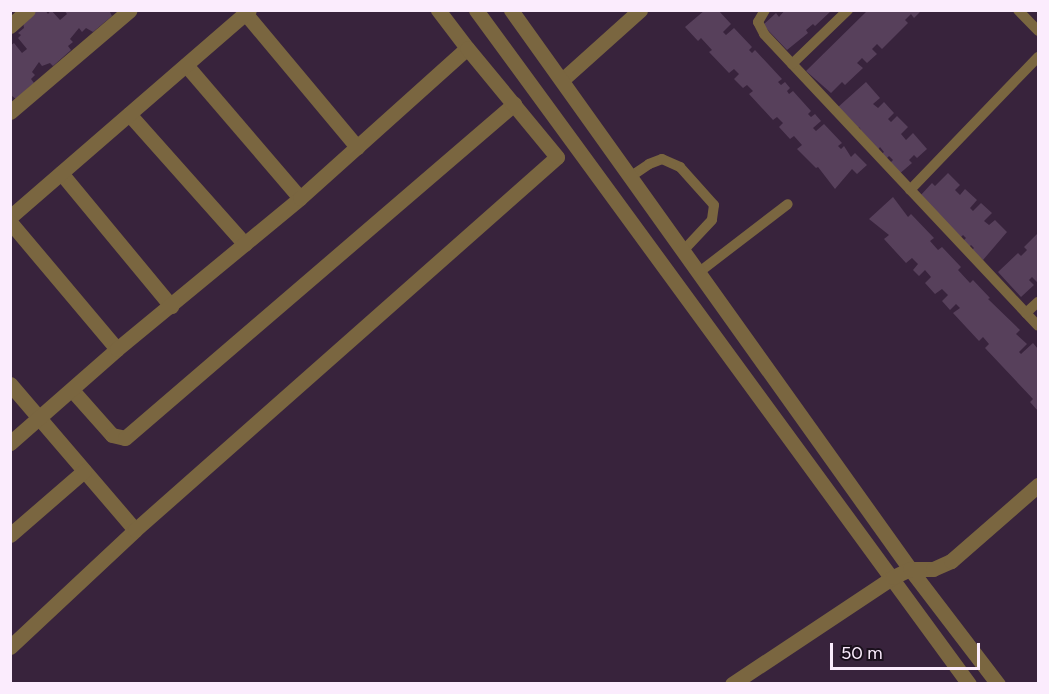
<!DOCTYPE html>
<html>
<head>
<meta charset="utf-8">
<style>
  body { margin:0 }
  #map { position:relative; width:1049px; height:694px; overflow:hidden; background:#38233c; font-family:Figtree,sans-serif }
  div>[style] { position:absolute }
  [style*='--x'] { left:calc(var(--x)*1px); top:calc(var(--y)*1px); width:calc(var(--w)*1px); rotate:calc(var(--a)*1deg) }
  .building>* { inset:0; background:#57405b }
  .service>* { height:10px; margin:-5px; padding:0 5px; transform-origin:5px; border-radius:5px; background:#7a6640 }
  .minor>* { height:15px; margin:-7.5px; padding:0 7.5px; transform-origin:7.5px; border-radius:7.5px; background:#7a6640 }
  .tertiary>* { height:15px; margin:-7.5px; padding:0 7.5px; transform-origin:7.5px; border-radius:7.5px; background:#7a6640 }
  span { translate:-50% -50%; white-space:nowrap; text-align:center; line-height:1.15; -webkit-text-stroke:4.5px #1a101c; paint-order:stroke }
  .frame { position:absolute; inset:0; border:12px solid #fbecfd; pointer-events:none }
  .scale { position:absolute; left:830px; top:643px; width:150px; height:27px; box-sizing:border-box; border:3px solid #fbecfd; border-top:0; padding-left:8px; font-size:18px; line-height:21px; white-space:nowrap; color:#fbecfd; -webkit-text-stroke:4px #1a101c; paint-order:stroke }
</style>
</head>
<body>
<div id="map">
  <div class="building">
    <i style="clip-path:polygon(36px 10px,45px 10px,48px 14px,51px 10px,60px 20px,67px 14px,64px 10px,109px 10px,112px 16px,93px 32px,86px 28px,82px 32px,79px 28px,70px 39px,73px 42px,68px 46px,71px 50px,53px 66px,50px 63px,42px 66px,39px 62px,32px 72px,35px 75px,31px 79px,34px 83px,16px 99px,12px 96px,10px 98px,10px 46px,14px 43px,22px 53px,27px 49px,18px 38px,21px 35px,18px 33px,24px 28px,23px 22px)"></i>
    <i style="clip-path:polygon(705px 10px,718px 10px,731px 24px,723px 32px,726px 35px,734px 28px,752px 47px,749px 50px,752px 53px,755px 50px,782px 79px,778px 82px,781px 85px,785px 82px,790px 88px,787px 91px,789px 94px,793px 91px,811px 111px,808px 114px,811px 117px,815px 114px,821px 121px,813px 128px,816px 131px,824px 124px,842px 143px,838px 146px,841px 149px,844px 146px,851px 157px,855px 153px,867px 165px,857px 174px,852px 169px,835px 189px,818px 167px,816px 168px,797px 149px,802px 145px,794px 136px,790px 139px,779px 127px,783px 123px,777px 117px,773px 120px,749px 94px,753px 91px,747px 85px,743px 88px,734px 79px,739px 74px,734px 69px,729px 73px,709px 52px,712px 50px,701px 38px,698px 41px,685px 27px)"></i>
    <i style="clip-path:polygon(785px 10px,829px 10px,830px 12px,815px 26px,813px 24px,806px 30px,808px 33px,787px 50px,763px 25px,776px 13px,779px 17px)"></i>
    <i style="clip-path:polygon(868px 10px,922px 10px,914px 18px,911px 14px,905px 20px,908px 23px,882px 49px,877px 44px,872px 49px,877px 54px,867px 63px,862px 58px,857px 63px,863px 68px,845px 85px,842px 82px,831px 93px,806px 71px)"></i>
    <i style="clip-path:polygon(866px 82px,880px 98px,873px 104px,878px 108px,884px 102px,894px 113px,888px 119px,891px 122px,897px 116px,908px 127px,901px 134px,906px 140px,913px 133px,927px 149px,917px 158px,914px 155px,909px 160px,912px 163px,898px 175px,889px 164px,893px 160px,889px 156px,885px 160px,880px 155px,884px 152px,880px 147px,877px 151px,860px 132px,861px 130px,859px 127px,857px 129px,837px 108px)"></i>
    <i style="clip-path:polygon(948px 173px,960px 185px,955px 190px,960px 195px,965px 189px,977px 200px,970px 208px,973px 211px,981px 203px,992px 213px,984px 221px,989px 225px,995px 220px,1007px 232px,983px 260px,972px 250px,974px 248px,971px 245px,969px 247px,963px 241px,966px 238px,963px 235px,961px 237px,919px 197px,932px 183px,935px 186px)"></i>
    <i style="clip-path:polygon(893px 197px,908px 217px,911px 214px,934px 238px,930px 241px,938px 250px,942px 247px,961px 267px,958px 270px,970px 283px,973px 280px,990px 298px,988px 299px,1020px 330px,1016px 334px,1027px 344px,1019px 352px,1021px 354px,1033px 343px,1038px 349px,1038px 411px,1030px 402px,1033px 399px,985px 348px,989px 344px,983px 337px,979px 341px,953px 313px,960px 308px,956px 304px,950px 310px,942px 301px,948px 295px,942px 289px,935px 294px,925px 283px,931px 277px,925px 270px,919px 276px,913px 270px,918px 264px,912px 258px,906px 263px,884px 239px,889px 235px,869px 219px)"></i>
    <i style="clip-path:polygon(1038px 233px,1038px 280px,1037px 282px,1032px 277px,1029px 280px,1034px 285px,1021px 297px,998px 272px,1018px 253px,1021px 256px,1027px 250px,1024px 247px)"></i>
  </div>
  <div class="service">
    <i style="--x:765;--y:10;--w:14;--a:120"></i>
    <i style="--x:758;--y:22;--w:13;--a:63"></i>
    <i style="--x:764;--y:34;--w:400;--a:46.8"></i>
    <i style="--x:1018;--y:10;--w:29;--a:46"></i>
    <i style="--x:792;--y:64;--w:78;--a:-44"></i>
    <i style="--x:630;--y:177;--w:23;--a:-34"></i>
    <i style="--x:649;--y:164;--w:14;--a:-21"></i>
    <i style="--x:662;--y:159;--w:20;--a:24"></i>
    <i style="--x:680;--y:167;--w:51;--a:48.2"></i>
    <i style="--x:714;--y:205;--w:15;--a:98"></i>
    <i style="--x:712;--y:220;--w:42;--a:133.1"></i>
    <i style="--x:910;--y:190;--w:185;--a:-46.1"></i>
    <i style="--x:698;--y:273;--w:113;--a:-37.5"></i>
    <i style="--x:1026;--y:313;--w:16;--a:-43"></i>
  </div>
  <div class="minor">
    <i style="--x:245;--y:13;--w:175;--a:50.1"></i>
    <i style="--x:10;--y:26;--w:24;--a:-42"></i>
    <i style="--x:186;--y:65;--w:175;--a:49.4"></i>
    <i style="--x:562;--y:80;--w:105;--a:-41.9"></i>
    <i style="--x:10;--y:112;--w:157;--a:-40.4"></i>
    <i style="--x:129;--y:114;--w:174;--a:48.3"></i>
    <i style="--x:61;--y:173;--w:173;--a:50.4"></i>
    <i style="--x:10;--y:217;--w:316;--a:-40.9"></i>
    <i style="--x:10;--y:222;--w:166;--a:49.9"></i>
    <i style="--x:10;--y:384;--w:192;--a:49.4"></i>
    <i style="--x:72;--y:390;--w:60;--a:48.4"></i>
    <i style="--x:112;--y:435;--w:13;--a:13"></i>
    <i style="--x:125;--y:438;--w:513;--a:-40.65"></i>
    <i style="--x:10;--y:443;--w:142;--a:-41.3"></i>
    <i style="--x:117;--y:349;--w:237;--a:-39.5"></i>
    <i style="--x:300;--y:198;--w:224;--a:-41.9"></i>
    <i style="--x:467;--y:48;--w:48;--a:-127.3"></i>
    <i style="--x:10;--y:535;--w:98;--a:-40.9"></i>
    <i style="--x:10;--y:647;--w:171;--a:-43.1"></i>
    <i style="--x:135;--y:530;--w:563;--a:-41.47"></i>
    <i style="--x:557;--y:157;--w:141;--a:-129.5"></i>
  </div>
  <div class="tertiary">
    <i style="--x:476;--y:10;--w:835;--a:53.82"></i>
    <i style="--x:511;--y:10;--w:687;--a:54.48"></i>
    <i style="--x:910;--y:569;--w:145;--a:52.6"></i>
    <i style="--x:732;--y:684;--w:193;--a:-33.6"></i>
    <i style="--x:893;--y:577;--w:19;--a:-25"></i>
    <i style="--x:910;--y:569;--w:23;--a:0"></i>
    <i style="--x:933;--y:569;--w:20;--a:-24"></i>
    <i style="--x:951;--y:561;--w:116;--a:-41.1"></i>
  </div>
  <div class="frame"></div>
  <div class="scale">50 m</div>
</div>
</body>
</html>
